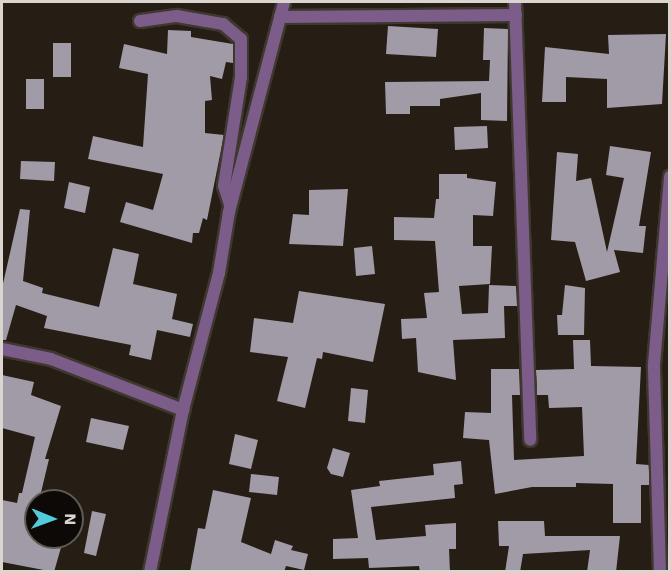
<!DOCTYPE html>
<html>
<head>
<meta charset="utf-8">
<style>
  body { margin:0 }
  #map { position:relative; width:671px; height:573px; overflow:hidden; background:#261e15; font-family:"Work Sans",sans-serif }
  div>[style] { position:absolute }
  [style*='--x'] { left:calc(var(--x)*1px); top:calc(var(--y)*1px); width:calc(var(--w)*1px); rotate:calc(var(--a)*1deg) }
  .building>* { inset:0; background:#a19aa7 }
  .roads { filter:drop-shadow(2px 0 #3f382f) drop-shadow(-2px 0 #3f382f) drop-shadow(0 2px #3f382f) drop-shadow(0 -2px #3f382f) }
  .minor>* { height:12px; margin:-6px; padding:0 6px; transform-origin:6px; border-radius:6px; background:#7c5c89 }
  span { translate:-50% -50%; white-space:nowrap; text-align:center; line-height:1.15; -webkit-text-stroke:6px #0c0906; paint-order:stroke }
  .frame { position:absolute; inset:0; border:3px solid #dad5cf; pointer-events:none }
  .north { position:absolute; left:24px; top:489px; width:60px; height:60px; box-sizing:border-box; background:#0c0906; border:2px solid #5e5b56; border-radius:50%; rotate:91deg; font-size:16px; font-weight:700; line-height:24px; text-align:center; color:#dad5cf }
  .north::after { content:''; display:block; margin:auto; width:21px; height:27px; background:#53cbdb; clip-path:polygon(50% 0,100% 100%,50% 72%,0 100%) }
</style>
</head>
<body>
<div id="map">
  <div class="building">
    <i style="clip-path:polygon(388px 26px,438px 29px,436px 57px,386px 54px)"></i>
    <i style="clip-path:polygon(484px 28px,508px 29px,507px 121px,481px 120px,481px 93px,440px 99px,440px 106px,410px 106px,410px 114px,386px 114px,385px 82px,489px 81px,490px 60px,483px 60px)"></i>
    <i style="clip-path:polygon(168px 30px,191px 31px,191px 37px,233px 44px,233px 63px,226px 62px,222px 79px,210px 76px,212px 100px,205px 101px,205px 133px,224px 135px,207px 220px,203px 218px,199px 233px,193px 233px,192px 243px,120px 222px,126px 202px,153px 210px,163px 174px,88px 159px,93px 136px,143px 147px,148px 74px,119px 68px,124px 44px,167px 54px)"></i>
    <i style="clip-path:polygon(666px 34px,662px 104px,607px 108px,607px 79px,566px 77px,566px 102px,542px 102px,545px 47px,609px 54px,608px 35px)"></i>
    <i style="clip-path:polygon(53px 43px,71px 43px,71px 77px,53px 77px)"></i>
    <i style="clip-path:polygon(26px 79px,44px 79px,44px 109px,26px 109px)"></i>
    <i style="clip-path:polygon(487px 126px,488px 148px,455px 150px,454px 127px)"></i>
    <i style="clip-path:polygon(610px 146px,651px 152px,639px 226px,646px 226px,643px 253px,614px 250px,620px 272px,586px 281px,575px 242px,551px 240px,557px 152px,578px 154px,576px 181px,591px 178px,607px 252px,624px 178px,606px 175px)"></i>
    <i style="clip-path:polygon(21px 161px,55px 162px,54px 181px,20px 179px)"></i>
    <i style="clip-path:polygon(439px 174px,467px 174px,467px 178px,496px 182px,493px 216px,473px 215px,473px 246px,492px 246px,490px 284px,459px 286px,462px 314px,488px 313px,489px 285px,516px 286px,517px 306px,504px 306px,505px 338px,453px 340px,456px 380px,418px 372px,416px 338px,402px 339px,401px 319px,427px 318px,424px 293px,439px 292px,435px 241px,394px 240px,394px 217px,434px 218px,436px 199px,439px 199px)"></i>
    <i style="clip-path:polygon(69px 182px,90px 187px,85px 213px,64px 208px)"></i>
    <i style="clip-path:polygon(348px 189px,343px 246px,289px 244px,293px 214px,309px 215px,309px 190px)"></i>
    <i style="clip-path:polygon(20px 209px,30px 210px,23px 281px,43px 288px,42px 293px,99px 307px,113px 248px,139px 254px,133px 284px,177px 294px,172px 319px,193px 324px,190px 337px,157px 330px,151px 360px,129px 355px,131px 345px,44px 328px,47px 316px,16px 305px,6px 340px,2px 340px,2px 288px)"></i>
    <i style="clip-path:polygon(372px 246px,375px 274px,356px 276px,354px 248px)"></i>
    <i style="clip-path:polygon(565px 285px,585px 288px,584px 335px,558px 335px,557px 315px,562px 315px)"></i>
    <i style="clip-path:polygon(299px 291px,385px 304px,373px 362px,323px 352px,322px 359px,317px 358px,305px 408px,277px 401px,288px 357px,250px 352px,254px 318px,293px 323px)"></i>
    <i style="clip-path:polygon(573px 340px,590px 340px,591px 366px,641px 367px,636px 464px,649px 465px,649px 485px,641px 485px,641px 523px,613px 523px,613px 484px,576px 483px,576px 487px,532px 487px,495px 494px,489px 440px,463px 438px,465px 412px,491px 413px,491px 369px,519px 369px,520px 395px,512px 395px,514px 460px,584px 456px,582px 407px,549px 408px,548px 395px,537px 395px,536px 370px,574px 369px)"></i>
    <i style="clip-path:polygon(2px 375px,34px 382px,31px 395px,61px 406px,45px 459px,49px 459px,39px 501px,36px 501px,36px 537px,64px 537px,54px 572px,2px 562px,2px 500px,17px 503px,19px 493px,22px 493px,35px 437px,2px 428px)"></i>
    <i style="clip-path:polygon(351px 388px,368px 390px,365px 423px,348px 421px)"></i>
    <i style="clip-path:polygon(91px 418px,129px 426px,123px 450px,86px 442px)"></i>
    <i style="clip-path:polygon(235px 434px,258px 440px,251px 469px,229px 464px)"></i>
    <i style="clip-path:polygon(333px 448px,350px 453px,343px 477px,331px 474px,327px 468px)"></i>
    <i style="clip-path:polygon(461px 461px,463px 484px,454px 485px,455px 498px,371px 507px,376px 540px,426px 536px,425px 525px,456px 523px,456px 549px,449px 549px,450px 572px,420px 572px,419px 566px,369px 568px,368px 558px,333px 559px,333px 539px,358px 538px,351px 490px,380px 486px,379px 481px,434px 475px,433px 464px)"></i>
    <i style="clip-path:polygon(251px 474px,279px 477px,277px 495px,249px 492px)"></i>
    <i style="clip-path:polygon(213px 490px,251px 498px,241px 542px,271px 554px,275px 540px,293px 546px,291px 550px,308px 554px,304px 570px,286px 566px,284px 572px,190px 572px,198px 528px,205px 529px)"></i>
    <i style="clip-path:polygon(92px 511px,106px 514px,96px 556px,84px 553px)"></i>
    <i style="clip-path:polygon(498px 521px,544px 521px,545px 536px,620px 536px,616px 572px,587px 572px,590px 550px,523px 554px,520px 572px,505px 572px,509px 546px,499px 546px)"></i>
  </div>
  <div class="roads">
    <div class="minor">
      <i style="--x:515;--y:2;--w:438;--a:88"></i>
      <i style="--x:280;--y:17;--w:236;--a:-0.5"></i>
      <i style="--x:140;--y:21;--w:37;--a:-8"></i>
      <i style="--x:177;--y:16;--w:47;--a:9.9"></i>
      <i style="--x:223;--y:24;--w:23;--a:40"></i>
      <i style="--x:241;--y:39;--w:38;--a:90"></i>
      <i style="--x:241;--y:77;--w:110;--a:98.9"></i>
      <i style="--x:224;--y:186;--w:19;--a:72"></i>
      <i style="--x:2;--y:349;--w:50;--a:11.5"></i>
      <i style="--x:51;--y:359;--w:142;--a:21.1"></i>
      <i style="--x:150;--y:572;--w:165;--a:-78.5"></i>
      <i style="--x:183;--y:410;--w:142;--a:-75.3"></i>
      <i style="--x:219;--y:273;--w:62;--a:-80.7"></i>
      <i style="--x:229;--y:212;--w:217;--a:-75.3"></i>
      <i style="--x:660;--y:572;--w:208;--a:-91.7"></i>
      <i style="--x:654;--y:364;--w:188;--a:-85.1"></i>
    </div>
  </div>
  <div class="frame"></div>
  <div class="north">N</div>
</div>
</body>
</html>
